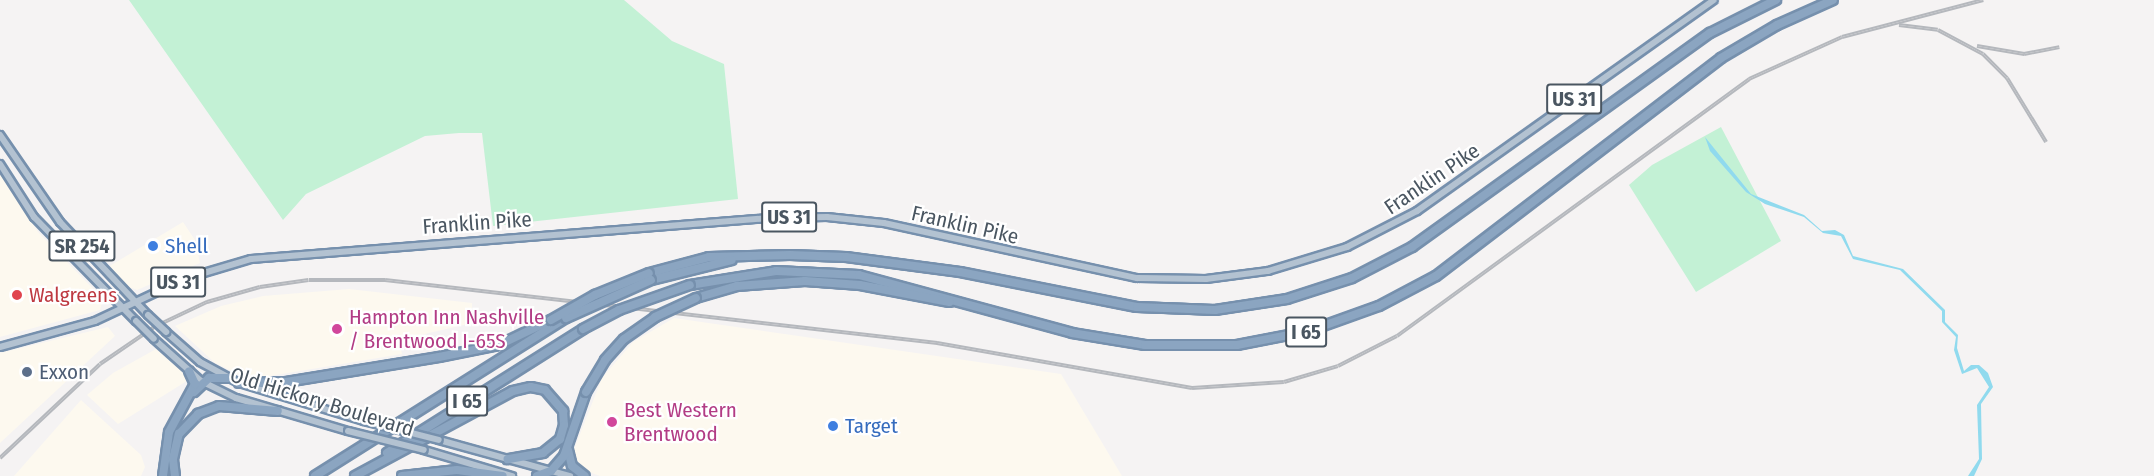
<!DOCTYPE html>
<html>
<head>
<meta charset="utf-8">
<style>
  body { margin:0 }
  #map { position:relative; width:2154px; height:476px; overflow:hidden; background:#f5f3f3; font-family:"Fira Sans Condensed",sans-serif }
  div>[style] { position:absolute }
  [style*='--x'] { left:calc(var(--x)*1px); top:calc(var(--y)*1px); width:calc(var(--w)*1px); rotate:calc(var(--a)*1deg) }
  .commercial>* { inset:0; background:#fdf9ef }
  .green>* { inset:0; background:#c3f1d5 }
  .water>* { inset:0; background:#90daee }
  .roads { filter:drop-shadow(2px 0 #7690ad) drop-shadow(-2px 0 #7690ad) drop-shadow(0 2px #7690ad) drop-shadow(0 -2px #7690ad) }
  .major>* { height:6px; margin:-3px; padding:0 3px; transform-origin:3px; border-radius:3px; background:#b3c2d1 }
  .highway>* { height:8px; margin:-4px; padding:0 4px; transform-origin:4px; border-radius:4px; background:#8ba5c1 }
  .rail>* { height:4px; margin-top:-2px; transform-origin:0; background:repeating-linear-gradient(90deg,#fff 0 4.5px,#b5b8bd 0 9px); box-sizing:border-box; border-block:2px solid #b5b8bd }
  .bridges { filter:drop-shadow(2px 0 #7690ad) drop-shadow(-2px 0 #7690ad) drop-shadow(0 2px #7690ad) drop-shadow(0 -2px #7690ad) }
  .major-bridge>* { height:6px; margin:-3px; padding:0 3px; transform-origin:3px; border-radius:3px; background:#b3c2d1 }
  .highway-bridge>* { height:8px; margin:-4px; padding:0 4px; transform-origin:4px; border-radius:4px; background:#8ba5c1 }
  .dots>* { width:16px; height:16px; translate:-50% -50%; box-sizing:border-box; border:3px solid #fff; border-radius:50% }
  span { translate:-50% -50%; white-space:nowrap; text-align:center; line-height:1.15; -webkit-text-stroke:4.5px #fff; paint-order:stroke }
  .shield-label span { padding:2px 4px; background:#fff; border:2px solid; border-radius:4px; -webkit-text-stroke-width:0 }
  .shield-label { font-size:20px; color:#4a5661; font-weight:700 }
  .street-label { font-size:21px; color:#4a5661 }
  .shop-label { font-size:21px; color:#366cbe }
  .left { translate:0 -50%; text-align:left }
  .health-label { font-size:21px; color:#be3a42 }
  .hotel-label { font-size:21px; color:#b23c85 }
  .service-label { font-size:21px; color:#4e5e75 }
</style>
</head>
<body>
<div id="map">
  <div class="commercial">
    <i style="clip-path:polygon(0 174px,38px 232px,103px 299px,100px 310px,0 337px)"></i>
    <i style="clip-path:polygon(183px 222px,195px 240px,200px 263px,137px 290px,126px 286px,108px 267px)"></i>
    <i style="clip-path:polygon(349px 289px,472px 303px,472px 323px,399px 340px,402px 354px,258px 378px,240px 375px,215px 363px,175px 326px,221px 306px,263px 296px)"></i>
    <i style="clip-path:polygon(674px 318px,1061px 374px,1122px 476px,600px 476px,584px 470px,574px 463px,573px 452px,602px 378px,633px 342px)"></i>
    <i style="clip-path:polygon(108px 327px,115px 336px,0 443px,0 353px)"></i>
    <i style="clip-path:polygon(156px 349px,190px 379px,118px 424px,87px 395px,113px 373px)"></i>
    <i style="clip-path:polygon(81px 400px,141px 455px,145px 467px,141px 476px,14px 476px)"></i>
  </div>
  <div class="green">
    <i style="clip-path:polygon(129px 0,624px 0,672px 41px,724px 64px,738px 199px,493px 226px,482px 133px,459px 133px,425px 136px,306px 194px,283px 220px)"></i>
    <i style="clip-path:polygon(1721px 127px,1781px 241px,1696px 292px,1629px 185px,1652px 165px)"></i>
  </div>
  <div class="water">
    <i style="clip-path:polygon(1705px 137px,1751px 194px,1804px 215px,1822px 231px,1835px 230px,1844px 235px,1853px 256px,1903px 269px,1945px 310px,1945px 322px,1958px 335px,1957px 348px,1964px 371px,1971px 365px,1979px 365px,1988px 373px,1993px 387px,1981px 404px,1982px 459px,1974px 476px,1968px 476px,1979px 459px,1977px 405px,1989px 387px,1977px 368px,1962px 374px,1954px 350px,1956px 337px,1942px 322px,1942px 311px,1900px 270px,1853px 259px,1841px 236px,1823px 233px,1804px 217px,1765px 204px,1746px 192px,1710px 151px)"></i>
  </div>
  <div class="roads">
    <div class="major">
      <i style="--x:0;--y:135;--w:106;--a:55.4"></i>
      <i style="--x:60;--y:222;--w:128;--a:46.6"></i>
      <i style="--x:0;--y:164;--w:63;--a:57.3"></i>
      <i style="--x:34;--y:217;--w:146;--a:45.6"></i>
      <i style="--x:166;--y:332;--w:45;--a:41.4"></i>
      <i style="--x:200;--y:362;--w:44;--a:28.3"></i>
      <i style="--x:239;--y:383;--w:131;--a:16.9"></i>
      <i style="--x:154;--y:339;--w:63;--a:41.8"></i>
      <i style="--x:201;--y:381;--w:39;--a:26"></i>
      <i style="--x:236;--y:398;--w:117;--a:16.4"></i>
      <i style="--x:0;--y:347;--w:98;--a:-15.3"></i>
      <i style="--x:95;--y:321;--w:102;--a:-25.1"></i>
      <i style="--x:187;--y:278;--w:67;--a:-16.5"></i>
      <i style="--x:251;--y:259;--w:520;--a:-4.53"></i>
      <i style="--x:769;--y:218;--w:58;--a:-1"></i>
      <i style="--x:827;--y:217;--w:57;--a:6"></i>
      <i style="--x:884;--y:223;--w:259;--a:12.3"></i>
      <i style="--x:1137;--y:278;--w:69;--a:0.8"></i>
      <i style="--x:1206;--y:279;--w:63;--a:-7.4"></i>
      <i style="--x:1268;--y:271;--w:83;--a:-16.9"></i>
      <i style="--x:1347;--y:247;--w:79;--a:-27.2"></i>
      <i style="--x:1417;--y:211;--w:364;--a:-35.4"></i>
      <i style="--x:439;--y:440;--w:136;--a:15.4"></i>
      <i style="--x:424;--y:450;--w:92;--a:16.5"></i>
    </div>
    <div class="highway">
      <i style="--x:649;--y:273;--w:62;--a:-14.9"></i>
      <i style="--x:709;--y:257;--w:81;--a:-1.4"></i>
      <i style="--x:790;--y:255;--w:56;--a:2"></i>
      <i style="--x:846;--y:257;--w:115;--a:7.5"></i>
      <i style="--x:960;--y:272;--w:180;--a:11.2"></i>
      <i style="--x:1137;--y:307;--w:78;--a:2.2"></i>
      <i style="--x:1215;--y:310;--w:73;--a:-8.7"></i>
      <i style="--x:1287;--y:299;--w:68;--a:-17.9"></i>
      <i style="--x:1352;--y:278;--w:68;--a:-27.3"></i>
      <i style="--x:1412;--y:247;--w:367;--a:-35.7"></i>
      <i style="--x:1710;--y:33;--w:74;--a:-26.6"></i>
      <i style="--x:651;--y:280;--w:83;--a:-13.9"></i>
      <i style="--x:690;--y:285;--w:87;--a:-9.2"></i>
      <i style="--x:776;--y:271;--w:83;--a:2.8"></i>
      <i style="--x:859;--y:275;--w:221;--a:15.2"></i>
      <i style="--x:1072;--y:333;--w:74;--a:9.3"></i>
      <i style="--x:1145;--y:345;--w:92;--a:0"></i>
      <i style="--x:1237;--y:345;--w:73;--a:-11"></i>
      <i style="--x:1309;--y:331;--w:74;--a:-19.7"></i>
      <i style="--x:1379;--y:306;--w:64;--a:-27.8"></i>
      <i style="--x:1436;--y:276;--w:359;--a:-37.4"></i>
      <i style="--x:1721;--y:58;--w:65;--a:-30.5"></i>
      <i style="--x:1777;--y:25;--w:61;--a:-24.1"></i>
      <i style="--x:696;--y:298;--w:43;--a:-16.3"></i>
      <i style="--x:737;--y:286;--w:68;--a:-4.2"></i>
      <i style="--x:805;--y:281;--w:55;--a:4.2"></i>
      <i style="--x:860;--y:285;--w:91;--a:10.8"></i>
      <i style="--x:239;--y:383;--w:47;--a:-1.2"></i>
      <i style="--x:286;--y:382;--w:155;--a:-9.3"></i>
      <i style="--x:439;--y:357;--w:61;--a:-11.3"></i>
      <i style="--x:499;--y:345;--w:58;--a:-25.7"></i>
      <i style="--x:194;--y:392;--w:21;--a:-43"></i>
      <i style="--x:209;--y:378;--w:20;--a:0"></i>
      <i style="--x:568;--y:450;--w:16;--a:76"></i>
      <i style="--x:572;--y:466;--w:16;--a:38"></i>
      <i style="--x:387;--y:453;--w:232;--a:-32.3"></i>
      <i style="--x:163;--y:476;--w:44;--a:-82.2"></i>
      <i style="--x:169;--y:432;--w:55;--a:-61.6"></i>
      <i style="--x:195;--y:384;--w:14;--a:-115"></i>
      <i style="--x:175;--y:476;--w:17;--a:-97"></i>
      <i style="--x:173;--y:459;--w:26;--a:-77"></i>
      <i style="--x:179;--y:434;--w:28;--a:-46"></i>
      <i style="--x:198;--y:414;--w:22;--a:-21"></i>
      <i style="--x:219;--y:406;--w:59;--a:4.8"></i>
      <i style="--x:315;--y:476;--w:297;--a:-32.2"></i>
      <i style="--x:355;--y:476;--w:179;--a:-28.3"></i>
      <i style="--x:513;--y:391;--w:18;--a:-13"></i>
      <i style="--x:531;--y:387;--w:14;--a:12"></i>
      <i style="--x:545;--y:390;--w:28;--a:49"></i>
      <i style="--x:563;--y:411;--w:14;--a:86"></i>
      <i style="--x:564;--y:425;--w:15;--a:106"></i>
      <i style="--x:560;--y:439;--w:22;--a:141"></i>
      <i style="--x:543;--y:453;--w:36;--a:170"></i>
      <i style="--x:402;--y:476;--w:55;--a:-6.2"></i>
      <i style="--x:457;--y:470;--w:46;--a:7.4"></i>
      <i style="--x:537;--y:476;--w:15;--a:-20"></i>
      <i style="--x:551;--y:471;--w:20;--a:-49"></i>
      <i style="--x:564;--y:456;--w:68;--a:-71"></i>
    </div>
  </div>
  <div class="rail">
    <i style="--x:1899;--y:25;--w:39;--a:7"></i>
    <i style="--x:1938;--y:30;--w:51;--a:28.1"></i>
    <i style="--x:1983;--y:54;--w:34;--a:45"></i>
    <i style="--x:2007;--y:78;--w:75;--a:58.6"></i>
    <i style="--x:1977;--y:46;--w:48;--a:9.7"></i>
    <i style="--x:2024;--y:54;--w:36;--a:-11"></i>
    <i style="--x:0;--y:458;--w:137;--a:-43.2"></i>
    <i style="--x:100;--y:364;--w:65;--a:-34.4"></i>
    <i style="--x:154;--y:327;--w:59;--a:-25.3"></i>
    <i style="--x:207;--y:302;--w:55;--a:-15.8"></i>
    <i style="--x:260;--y:287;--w:49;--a:-8.1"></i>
    <i style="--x:309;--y:280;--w:76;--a:0"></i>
    <i style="--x:385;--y:280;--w:556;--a:6.51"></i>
    <i style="--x:937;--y:343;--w:259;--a:10"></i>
    <i style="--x:1192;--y:388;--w:92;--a:-3.7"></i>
    <i style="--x:1284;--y:382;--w:56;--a:-16.5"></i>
    <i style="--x:1338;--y:366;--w:66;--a:-27"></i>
    <i style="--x:1397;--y:336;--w:436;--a:-36.1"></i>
    <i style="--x:1749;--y:79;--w:102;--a:-24.3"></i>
    <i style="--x:1842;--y:37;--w:146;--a:-14.7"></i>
  </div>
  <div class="bridges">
    <div class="major-bridge">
      <i style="--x:148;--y:315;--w:25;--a:43"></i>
      <i style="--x:136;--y:321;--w:25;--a:45"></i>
      <i style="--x:364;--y:421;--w:77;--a:14.2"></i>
      <i style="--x:348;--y:431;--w:78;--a:14"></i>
    </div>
    <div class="highway-bridge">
      <i style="--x:566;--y:318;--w:93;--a:-24.1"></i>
      <i style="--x:551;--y:320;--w:51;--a:-29.6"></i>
      <i style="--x:595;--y:295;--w:58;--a:-22.2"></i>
      <i style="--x:583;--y:329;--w:41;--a:-27.8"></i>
      <i style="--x:619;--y:310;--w:75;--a:-19.4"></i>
      <i style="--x:586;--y:392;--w:37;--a:-59"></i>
      <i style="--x:605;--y:360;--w:28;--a:-48"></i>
      <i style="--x:624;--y:339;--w:38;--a:-35"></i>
      <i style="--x:655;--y:317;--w:45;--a:-24.9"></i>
    </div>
  </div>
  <div class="dots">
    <i style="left:153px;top:246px;background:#3f7fe0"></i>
    <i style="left:17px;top:295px;background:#e0444e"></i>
    <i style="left:337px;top:329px;background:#d1479c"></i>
    <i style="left:27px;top:372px;background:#5c6f8a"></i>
    <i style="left:612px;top:422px;background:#d1479c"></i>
    <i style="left:833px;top:426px;background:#3f7fe0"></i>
  </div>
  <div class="shield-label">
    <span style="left:1574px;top:99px">US 31</span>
    <span style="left:789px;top:217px">US 31</span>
    <span style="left:82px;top:246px">SR 254</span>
    <span style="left:178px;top:282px">US 31</span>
    <span style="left:1306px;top:332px">I 65</span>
    <span style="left:467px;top:401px">I 65</span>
  </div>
  <div class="street-label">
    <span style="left:1432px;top:179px;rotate:-34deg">Franklin Pike</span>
    <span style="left:477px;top:223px;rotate:-4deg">Franklin Pike</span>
    <span style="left:965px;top:225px;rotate:13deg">Franklin Pike</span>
    <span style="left:322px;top:402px;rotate:17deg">Old Hickory Boulevard</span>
  </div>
  <div class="shop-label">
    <span class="left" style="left:165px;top:246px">Shell</span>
    <span class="left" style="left:845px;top:426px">Target</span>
  </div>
  <div class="health-label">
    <span class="left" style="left:29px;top:295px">Walgreens</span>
  </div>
  <div class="hotel-label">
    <span class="left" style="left:349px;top:329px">Hampton Inn Nashville<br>/ Brentwood I-65S</span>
    <span class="left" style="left:624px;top:422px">Best Western<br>Brentwood</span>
  </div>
  <div class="service-label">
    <span class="left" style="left:39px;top:372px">Exxon</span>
  </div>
</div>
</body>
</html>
